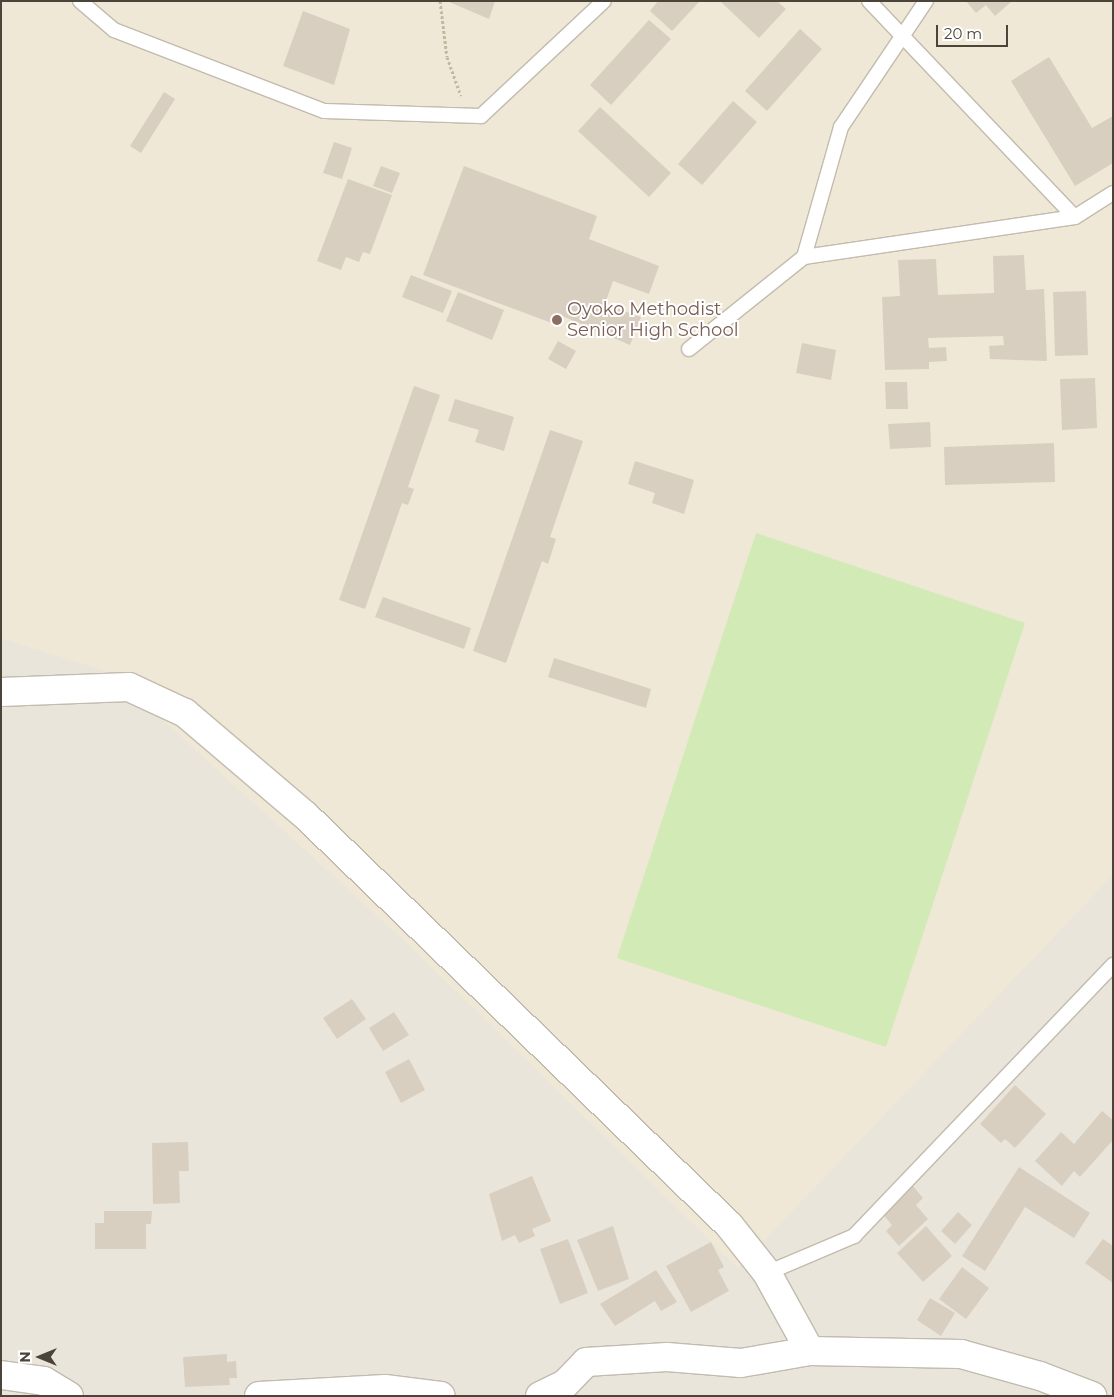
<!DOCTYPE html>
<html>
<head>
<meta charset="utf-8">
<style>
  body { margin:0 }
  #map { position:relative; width:1114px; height:1397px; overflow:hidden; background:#f6f3ec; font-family:Montserrat,sans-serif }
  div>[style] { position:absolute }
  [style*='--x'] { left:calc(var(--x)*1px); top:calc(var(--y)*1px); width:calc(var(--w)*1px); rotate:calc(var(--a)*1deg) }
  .residential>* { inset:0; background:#eae5da }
  .education>* { inset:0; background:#efe8d6 }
  .green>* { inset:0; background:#d2eab5 }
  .building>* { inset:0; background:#d8cfc1 }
  .path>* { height:3px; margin-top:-1.5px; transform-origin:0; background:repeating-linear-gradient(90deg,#c4b79f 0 2.5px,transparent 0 5px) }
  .roads { filter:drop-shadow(1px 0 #c2bbae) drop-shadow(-1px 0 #c2bbae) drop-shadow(0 1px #c2bbae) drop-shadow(0 -1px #c2bbae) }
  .lane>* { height:14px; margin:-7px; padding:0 7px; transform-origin:7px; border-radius:7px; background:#fff }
  .street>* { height:28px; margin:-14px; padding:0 14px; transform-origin:14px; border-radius:14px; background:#fff }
  .dots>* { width:14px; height:14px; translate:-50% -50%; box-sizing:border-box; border:2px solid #fff; border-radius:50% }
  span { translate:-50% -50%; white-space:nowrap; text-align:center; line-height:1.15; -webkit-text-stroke:4px #fff; paint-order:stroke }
  .education-label { font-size:18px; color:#785e54 }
  .left { translate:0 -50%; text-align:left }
  .frame { position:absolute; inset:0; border:2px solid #4b4439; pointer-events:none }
  .north { position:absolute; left:15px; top:1332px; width:50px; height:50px; -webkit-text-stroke:4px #fff; paint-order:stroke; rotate:270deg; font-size:14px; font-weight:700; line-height:20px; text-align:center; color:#4b4439 }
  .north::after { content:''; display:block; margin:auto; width:18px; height:22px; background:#4b4439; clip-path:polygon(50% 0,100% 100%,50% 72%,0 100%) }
  .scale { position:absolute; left:936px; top:25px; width:72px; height:22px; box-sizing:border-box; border:2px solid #4b4439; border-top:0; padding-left:6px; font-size:15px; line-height:18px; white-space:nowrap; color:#4b4439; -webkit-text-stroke:4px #fff; paint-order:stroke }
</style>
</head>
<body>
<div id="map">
  <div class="residential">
    <i style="clip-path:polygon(1px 1px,1113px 1px,1113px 1396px,1px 1396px)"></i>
  </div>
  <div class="education">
    <i style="clip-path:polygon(1px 1px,1113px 1px,1113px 875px,738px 1268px,408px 944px,111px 673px,1px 638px)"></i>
  </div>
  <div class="green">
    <i style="clip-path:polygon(756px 533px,1025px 623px,886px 1047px,617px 958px)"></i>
  </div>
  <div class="building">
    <i style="clip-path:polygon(447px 1px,495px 1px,489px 19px)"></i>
    <i style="clip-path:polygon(658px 1px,700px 1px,672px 31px,650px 11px)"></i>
    <i style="clip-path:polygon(720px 1px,777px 1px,786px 9px,759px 38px)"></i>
    <i style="clip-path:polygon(966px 1px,1012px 1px,995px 16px,986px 5px,976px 13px)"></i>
    <i style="clip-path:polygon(303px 11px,350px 29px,334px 85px,283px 66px)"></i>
    <i style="clip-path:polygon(649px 20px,671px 39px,611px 105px,590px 85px)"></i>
    <i style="clip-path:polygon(800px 29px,822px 49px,767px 111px,745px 91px)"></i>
    <i style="clip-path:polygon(1049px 57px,1092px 128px,1113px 116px,1113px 163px,1075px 186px,1011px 81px)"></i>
    <i style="clip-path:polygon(164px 92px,175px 99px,141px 153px,130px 146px)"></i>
    <i style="clip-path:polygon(733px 101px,757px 122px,702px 185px,678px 164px)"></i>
    <i style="clip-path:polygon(600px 107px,671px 173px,649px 197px,578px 131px)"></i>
    <i style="clip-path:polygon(334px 142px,352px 148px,342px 179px,323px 173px)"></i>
    <i style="clip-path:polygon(381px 166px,400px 173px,392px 193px,373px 186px)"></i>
    <i style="clip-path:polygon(464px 166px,597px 216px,589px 239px,659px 266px,649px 294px,613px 281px,605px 304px,641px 317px,630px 345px,560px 315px,557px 325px,423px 275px)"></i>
    <i style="clip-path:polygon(348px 179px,392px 195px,370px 254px,363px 252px,359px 262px,346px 257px,341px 270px,317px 261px)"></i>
    <i style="clip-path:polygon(1024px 255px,1026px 290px,1044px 289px,1047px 361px,990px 359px,989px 346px,1004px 345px,1003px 336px,928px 338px,929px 348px,946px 347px,947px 361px,929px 362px,929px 369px,885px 370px,882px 297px,900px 296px,898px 260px,936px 259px,938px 295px,994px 293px,993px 256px)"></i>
    <i style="clip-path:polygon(411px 275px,452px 291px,443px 313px,402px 297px)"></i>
    <i style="clip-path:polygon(1086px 291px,1088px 355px,1055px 356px,1053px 292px)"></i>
    <i style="clip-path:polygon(458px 292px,504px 310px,492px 340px,446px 321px)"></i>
    <i style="clip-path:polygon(558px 341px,576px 351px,566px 369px,548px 359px)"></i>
    <i style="clip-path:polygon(802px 343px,836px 350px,831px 380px,796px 373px)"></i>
    <i style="clip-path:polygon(1095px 378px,1097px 428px,1062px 430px,1060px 379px)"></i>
    <i style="clip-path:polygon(885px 382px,907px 382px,908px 409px,886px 409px)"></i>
    <i style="clip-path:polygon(414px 386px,440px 395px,408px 487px,414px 489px,408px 505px,402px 503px,365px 609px,339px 600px)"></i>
    <i style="clip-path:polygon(455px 399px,514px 417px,504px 451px,475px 442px,479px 430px,448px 421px)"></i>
    <i style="clip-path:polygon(930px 422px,931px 447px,890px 449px,888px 424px)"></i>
    <i style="clip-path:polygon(550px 430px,583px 441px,550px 537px,556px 539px,548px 564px,542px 561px,506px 663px,473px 651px)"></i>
    <i style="clip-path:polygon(1054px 443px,1055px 482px,945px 485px,944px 447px)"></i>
    <i style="clip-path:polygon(635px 461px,694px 480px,684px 514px,652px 503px,655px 493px,628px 484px)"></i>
    <i style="clip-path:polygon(383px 597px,471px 628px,464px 649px,375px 617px)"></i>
    <i style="clip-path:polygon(554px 658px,651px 689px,646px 708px,548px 677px)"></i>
    <i style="clip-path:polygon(352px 999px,366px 1019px,337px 1039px,323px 1018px)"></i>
    <i style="clip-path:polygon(394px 1012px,409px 1035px,383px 1051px,369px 1028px)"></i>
    <i style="clip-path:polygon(409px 1059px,425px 1090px,401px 1103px,385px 1072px)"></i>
    <i style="clip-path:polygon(1015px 1085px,1046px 1114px,1015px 1148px,1005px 1139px,1001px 1143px,980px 1124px)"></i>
    <i style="clip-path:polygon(1102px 1111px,1113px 1120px,1113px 1140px,1080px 1177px,1074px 1171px,1062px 1186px,1035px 1161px,1061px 1132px,1074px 1144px)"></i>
    <i style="clip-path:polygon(188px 1142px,189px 1171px,179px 1171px,180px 1203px,153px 1204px,152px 1143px)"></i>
    <i style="clip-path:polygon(1019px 1167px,1090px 1213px,1074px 1238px,1025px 1207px,985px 1271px,962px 1256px)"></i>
    <i style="clip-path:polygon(532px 1176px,551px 1221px,532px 1229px,535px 1236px,519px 1243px,515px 1235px,502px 1241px,489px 1194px)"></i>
    <i style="clip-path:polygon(913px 1186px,923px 1198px,916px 1205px,928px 1219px,899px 1246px,886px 1231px,892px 1225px,882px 1213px)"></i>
    <i style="clip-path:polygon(104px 1211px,152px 1211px,151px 1224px,146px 1224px,146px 1249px,95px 1249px,95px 1223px,104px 1223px)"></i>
    <i style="clip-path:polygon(958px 1212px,972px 1225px,955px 1244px,941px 1231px)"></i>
    <i style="clip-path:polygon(613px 1226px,629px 1279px,598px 1291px,577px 1240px)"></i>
    <i style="clip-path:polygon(926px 1226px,952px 1256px,923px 1282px,897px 1253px)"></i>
    <i style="clip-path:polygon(568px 1239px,588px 1293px,560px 1304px,540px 1249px)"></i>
    <i style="clip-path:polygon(1103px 1239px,1113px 1246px,1113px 1283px,1085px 1263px)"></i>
    <i style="clip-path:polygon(711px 1242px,724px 1267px,718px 1270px,729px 1291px,691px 1312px,666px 1266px)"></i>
    <i style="clip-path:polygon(962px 1267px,989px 1288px,966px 1319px,939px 1299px)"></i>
    <i style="clip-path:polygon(656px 1270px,677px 1302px,661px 1311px,655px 1301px,615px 1326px,600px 1304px)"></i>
    <i style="clip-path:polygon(930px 1298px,955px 1313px,941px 1336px,917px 1320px)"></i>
    <i style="clip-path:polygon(227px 1354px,227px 1362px,236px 1361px,237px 1378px,229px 1378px,230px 1385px,185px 1387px,183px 1357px)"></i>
  </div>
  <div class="path">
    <i style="--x:440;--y:1;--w:56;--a:82.9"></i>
    <i style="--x:447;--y:57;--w:41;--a:70.3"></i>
  </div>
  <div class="roads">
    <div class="lane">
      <i style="--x:80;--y:1;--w:45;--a:40.5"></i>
      <i style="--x:114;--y:30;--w:225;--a:21.1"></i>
      <i style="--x:324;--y:111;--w:157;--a:1.8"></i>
      <i style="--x:481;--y:116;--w:168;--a:-43.1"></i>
      <i style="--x:869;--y:1;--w:298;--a:46.4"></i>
      <i style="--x:804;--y:257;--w:274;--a:-8.4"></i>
      <i style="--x:1075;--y:217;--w:45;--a:-32.3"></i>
      <i style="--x:689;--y:349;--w:147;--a:-38.7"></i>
      <i style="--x:804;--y:257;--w:135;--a:-74.1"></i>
      <i style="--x:841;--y:127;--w:152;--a:-56"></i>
      <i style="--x:767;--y:1273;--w:95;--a:-23"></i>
      <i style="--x:854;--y:1236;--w:375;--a:-46.3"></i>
    </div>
    <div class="street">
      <i style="--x:1;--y:692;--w:128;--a:-2.2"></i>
      <i style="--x:129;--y:687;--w:62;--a:24.9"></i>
      <i style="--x:185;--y:713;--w:157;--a:40.4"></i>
      <i style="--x:305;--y:815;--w:590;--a:44.04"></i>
      <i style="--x:729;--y:1225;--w:61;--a:51.6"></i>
      <i style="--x:767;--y:1273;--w:89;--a:61.1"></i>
      <i style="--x:1;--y:1375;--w:43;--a:7.9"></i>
      <i style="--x:44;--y:1381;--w:29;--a:31"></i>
      <i style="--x:259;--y:1396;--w:126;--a:-3.2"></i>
      <i style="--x:385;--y:1389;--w:56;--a:7.1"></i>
      <i style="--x:540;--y:1396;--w:28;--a:-26"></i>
      <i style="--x:565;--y:1384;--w:30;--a:-46"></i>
      <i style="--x:586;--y:1362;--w:81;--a:-3.5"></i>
      <i style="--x:667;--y:1357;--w:74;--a:4.6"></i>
      <i style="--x:741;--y:1363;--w:70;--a:-9.9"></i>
      <i style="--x:810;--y:1351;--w:151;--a:1.1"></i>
      <i style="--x:961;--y:1354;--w:82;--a:15.6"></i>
      <i style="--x:1040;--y:1376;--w:56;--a:21"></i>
    </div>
  </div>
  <div class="dots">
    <i style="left:557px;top:320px;background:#8d6e63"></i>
  </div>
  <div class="education-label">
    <span class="left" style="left:567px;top:320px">Oyoko Methodist<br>Senior High School</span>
  </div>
  <div class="frame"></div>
  <div class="north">N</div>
  <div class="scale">20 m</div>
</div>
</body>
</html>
